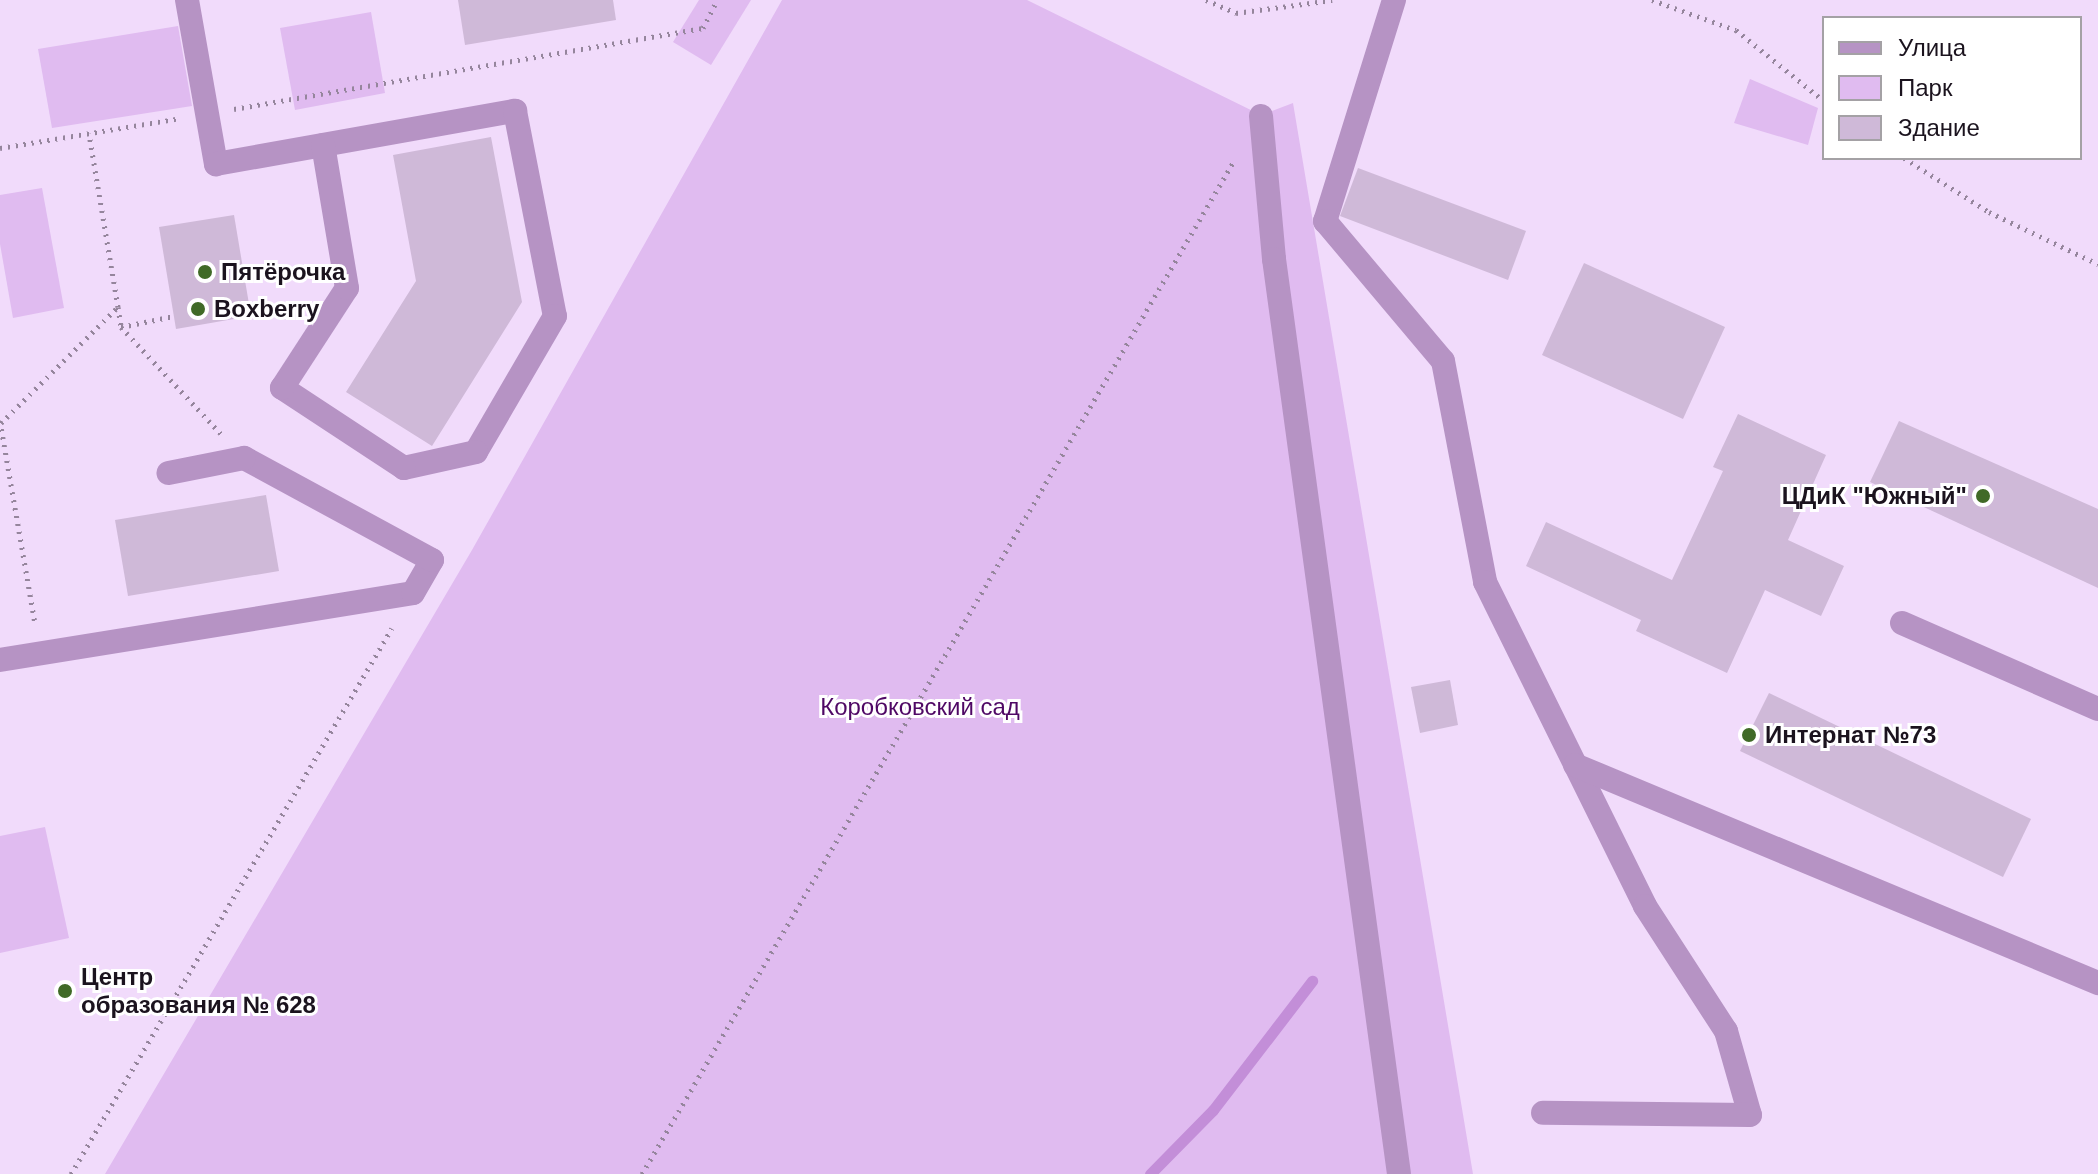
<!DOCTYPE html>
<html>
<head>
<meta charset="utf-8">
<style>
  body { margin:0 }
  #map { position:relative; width:2098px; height:1174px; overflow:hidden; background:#f1dbfb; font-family:Arial,sans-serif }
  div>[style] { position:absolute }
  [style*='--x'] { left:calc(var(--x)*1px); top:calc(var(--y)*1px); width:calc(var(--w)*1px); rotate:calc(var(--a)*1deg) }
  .green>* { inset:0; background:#e0bbf0 }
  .stream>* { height:11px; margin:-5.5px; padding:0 5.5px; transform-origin:5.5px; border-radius:5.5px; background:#c38ed8 }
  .building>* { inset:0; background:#cfb9d8 }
  .path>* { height:5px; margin-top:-2.5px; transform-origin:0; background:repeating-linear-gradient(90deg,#95859c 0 2px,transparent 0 8px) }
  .minor>* { height:24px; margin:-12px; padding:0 12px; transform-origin:12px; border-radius:12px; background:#b693c4 }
  .dots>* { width:22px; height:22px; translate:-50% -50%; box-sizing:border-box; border:4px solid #fff; border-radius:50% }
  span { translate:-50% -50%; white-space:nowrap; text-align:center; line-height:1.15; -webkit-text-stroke:6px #fff; paint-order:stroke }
  .poi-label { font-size:24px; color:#1b131e; font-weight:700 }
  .left { translate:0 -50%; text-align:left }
  .right { translate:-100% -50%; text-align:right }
  .park-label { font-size:24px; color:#4f0865 }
  .legend { position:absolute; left:1822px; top:16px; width:260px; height:144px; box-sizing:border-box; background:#fff; border:2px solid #a4a1a5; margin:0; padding:10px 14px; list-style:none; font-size:24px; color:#1b131e }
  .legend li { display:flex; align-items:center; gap:16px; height:40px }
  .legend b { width:40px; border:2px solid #a4a1a5 }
</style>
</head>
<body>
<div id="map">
  <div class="green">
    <i style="clip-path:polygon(699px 0,751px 0,711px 65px,673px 42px)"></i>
    <i style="clip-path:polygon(782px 0,1027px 0,1261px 115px,1293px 103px,1473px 1174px,105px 1174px,472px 550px)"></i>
    <i style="clip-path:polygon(371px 12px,385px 93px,295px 110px,280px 28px)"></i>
    <i style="clip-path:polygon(178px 26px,192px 106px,52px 128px,38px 49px)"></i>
    <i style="clip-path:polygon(1750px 79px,1818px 108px,1808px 145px,1734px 123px)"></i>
    <i style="clip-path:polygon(42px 188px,64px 308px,13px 318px,0 244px,0 195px)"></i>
    <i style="clip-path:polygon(45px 827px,69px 938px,0 953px,0 836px)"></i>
  </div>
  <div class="stream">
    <i style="--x:1150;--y:1174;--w:90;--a:-45.5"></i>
    <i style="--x:1213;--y:1110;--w:163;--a:-52.5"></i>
  </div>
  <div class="building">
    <i style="clip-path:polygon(458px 0,613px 0,616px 20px,465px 45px)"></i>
    <i style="clip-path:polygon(491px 137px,522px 302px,432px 446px,346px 392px,416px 281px,393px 155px)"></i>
    <i style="clip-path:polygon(1358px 168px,1526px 231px,1508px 280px,1340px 216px)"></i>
    <i style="clip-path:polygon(234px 215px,251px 316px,176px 329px,159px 227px)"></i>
    <i style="clip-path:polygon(1584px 263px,1725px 327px,1683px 419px,1542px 355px)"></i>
    <i style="clip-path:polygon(1738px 414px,1826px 455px,1788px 540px,1844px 566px,1821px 616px,1765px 590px,1727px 673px,1636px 631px,1641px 620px,1526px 566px,1546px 522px,1672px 580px,1723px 471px,1713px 467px)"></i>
    <i style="clip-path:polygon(1899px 421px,2098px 509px,2098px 588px,1870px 482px)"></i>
    <i style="clip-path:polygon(266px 495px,279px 571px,128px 596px,115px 520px)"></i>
    <i style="clip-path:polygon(1450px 680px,1458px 725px,1420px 733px,1411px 687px)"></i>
    <i style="clip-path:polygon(1769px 693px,2031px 819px,2003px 877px,1740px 751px)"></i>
  </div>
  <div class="path">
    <i style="--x:1206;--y:0;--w:33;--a:23"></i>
    <i style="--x:1236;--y:13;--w:97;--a:-7.7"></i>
    <i style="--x:1652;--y:0;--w:89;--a:19.7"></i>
    <i style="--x:1736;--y:30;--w:113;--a:38.9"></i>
    <i style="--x:234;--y:109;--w:476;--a:-9.8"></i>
    <i style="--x:703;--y:28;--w:31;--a:-63"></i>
    <i style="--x:0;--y:148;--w:183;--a:-9.4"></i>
    <i style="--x:1904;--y:158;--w:101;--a:32.4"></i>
    <i style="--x:1989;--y:212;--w:121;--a:25.5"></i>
    <i style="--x:118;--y:307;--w:20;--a:81"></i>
    <i style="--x:121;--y:327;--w:54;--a:-11.7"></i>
    <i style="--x:121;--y:327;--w:146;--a:46.9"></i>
    <i style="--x:0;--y:421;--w:206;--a:80.2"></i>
    <i style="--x:1;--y:423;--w:165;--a:-44.8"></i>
    <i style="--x:118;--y:307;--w:176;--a:-99.5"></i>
    <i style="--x:71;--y:1174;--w:633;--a:-59.55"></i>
    <i style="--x:642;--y:1174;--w:1173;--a:-59.7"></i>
  </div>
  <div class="minor">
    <i style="--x:187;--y:0;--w:167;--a:80"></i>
    <i style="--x:216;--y:164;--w:304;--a:-10.1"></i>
    <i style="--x:515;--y:111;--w:209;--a:79"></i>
    <i style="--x:555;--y:316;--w:157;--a:120.2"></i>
    <i style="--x:476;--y:452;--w:74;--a:167.5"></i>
    <i style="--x:404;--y:468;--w:146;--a:-146.7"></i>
    <i style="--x:282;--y:388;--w:119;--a:-57"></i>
    <i style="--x:347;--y:288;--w:145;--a:-99.5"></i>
    <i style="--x:1394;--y:0;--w:232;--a:107.3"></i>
    <i style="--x:1325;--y:221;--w:183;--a:49.9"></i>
    <i style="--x:1443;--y:361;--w:225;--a:79.2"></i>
    <i style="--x:1485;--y:582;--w:361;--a:63.7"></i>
    <i style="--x:1645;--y:906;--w:149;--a:57.1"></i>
    <i style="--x:1726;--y:1031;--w:87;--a:74.1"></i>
    <i style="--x:1750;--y:1115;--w:207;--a:-179.4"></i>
    <i style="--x:1261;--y:116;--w:144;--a:84.8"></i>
    <i style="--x:1274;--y:259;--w:923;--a:82.22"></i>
    <i style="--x:1902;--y:623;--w:214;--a:23.7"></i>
    <i style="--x:0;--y:660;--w:418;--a:-9.2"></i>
    <i style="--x:413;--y:593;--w:38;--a:-60"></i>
    <i style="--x:432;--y:560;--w:214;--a:-151.5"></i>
    <i style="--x:244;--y:458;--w:77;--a:168.8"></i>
    <i style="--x:1575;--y:765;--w:567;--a:22.63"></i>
  </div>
  <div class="dots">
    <i style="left:205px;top:272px;background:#406a27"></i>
    <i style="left:198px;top:309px;background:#406a27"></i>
    <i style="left:1983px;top:496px;background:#406a27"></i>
    <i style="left:1749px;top:735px;background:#406a27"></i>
    <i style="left:65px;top:991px;background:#406a27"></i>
  </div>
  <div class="poi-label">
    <span class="left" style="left:221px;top:272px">Пятёрочка</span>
    <span class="left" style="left:214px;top:309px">Boxberry</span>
    <span class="right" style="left:1967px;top:496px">ЦДиК "Южный"</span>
    <span class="left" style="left:1765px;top:735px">Интернат №73</span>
    <span class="left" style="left:81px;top:991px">Центр<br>образования № 628</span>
  </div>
  <div class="park-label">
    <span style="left:920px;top:707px">Коробковский сад</span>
  </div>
  <ul class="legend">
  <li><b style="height:10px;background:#b693c4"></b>Улица</li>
  <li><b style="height:22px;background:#e0bbf0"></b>Парк</li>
  <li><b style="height:22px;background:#cfb9d8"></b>Здание</li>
  </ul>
</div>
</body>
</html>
